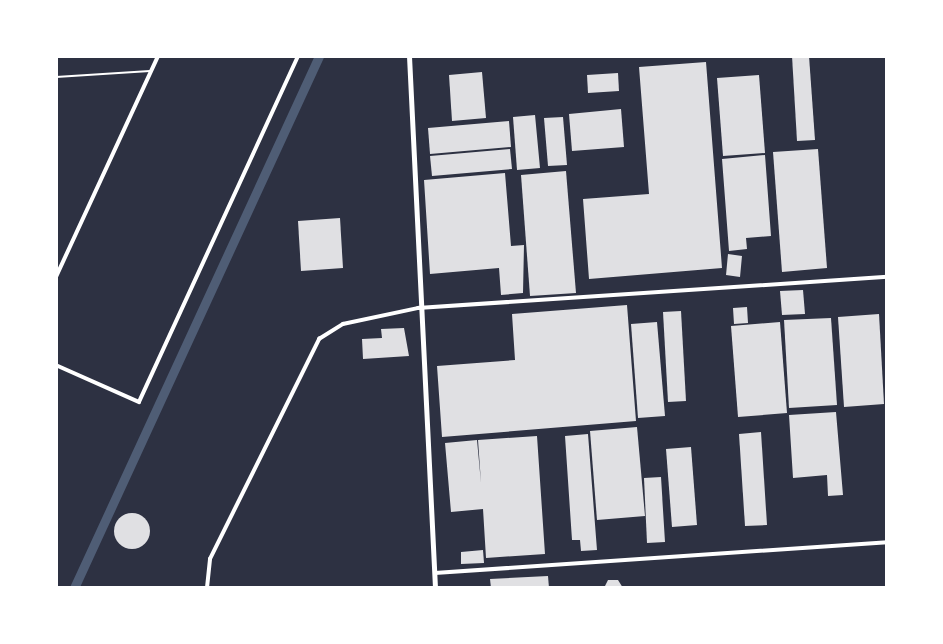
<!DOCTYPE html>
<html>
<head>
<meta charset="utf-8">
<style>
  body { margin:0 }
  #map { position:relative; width:943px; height:644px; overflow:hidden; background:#2d3142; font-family:"Fira Sans Condensed",sans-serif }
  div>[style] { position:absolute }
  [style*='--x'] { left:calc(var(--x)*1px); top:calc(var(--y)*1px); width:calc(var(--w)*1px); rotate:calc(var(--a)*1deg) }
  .canal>* { height:9px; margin:-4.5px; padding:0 4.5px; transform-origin:4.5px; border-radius:4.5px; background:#4f5d75 }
  .building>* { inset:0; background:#e0e0e3 }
  .round { border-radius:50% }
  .service>* { height:2px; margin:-1px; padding:0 1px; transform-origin:1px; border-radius:1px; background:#fff }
  .minor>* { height:3.5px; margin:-1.75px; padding:0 1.75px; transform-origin:1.75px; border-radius:1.75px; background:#fff }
  .primary>* { height:5px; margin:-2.5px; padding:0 2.5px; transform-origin:2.5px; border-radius:2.5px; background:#fff }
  span { translate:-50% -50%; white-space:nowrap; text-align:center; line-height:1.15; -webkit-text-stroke:5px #fff; paint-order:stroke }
  .frame { position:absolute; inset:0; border:58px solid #fff; pointer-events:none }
</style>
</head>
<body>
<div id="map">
  <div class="canal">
    <i style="--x:74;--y:588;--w:586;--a:-65.27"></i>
  </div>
  <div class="building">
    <i style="clip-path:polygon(792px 56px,809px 56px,815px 140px,797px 141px)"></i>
    <i style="clip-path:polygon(706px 62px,722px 268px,589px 279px,583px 199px,649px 194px,639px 67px)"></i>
    <i style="clip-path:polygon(482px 72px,486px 118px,452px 121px,449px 75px)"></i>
    <i style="clip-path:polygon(618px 73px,619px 91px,588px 93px,587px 75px)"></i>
    <i style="clip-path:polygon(759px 75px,765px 153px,723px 156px,717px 78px)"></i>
    <i style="clip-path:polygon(621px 109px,624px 147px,572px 151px,569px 114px)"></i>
    <i style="clip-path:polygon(535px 115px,540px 168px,517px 170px,513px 117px)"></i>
    <i style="clip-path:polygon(563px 117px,567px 165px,548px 166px,544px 118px)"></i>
    <i style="clip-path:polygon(509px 121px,511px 147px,430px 154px,428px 128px)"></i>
    <i style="clip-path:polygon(510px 149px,512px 169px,432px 176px,430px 156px)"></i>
    <i style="clip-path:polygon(818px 149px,827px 268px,782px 272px,773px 152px)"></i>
    <i style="clip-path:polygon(765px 155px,771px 236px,746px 238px,747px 249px,729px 251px,722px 159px)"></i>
    <i style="clip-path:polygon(566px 171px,576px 293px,530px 296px,521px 175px)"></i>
    <i style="clip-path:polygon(505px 173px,511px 246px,524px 245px,523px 293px,501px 295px,499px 268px,430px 274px,424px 180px)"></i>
    <i style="clip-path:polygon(340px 218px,343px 268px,301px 271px,298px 221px)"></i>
    <i style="clip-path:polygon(728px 254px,742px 256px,740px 277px,726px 275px)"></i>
    <i style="clip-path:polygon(803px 290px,805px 314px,782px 315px,780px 291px)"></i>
    <i style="clip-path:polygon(627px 305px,636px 421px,442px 437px,437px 366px,515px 360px,512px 314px)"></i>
    <i style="clip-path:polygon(747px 307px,748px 323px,734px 324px,733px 308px)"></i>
    <i style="clip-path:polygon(681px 311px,686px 401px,668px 402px,663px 312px)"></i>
    <i style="clip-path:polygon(879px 314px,884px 404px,844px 407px,838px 317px)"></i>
    <i style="clip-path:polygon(831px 318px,837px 405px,789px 408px,784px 320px)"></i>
    <i style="clip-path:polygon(657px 322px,665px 416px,638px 418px,631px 324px)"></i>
    <i style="clip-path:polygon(780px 322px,787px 413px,738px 417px,731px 326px)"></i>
    <i style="clip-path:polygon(404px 328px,409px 356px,363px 359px,362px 339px,382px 338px,381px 329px)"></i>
    <i style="clip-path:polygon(836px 412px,843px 495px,828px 496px,827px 475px,793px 478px,789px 415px)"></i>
    <i style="clip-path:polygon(637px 427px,645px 516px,597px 520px,590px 431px)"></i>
    <i style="clip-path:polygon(761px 432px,767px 525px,745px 526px,739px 434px)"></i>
    <i style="clip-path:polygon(588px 434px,597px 550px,581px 551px,580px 540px,572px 540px,565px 436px)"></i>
    <i style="clip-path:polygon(537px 436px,545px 554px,486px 558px,483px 509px,451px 512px,445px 443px,477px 440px,481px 483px,478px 440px)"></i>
    <i style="clip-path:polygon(691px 447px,697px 525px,672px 527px,666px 449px)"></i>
    <i style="clip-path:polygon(661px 477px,665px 542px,647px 543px,644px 478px)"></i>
    <i class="round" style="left:114px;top:513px;width:36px;height:36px"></i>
    <i style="clip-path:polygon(483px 550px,484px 563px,461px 564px,461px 552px)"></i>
    <i style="clip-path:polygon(548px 576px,549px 588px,491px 588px,490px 579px)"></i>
    <i style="clip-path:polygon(608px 580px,618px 580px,623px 588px,604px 588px)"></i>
  </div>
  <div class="service">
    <i style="--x:56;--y:77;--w:94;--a:-3.7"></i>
  </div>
  <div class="minor">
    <i style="--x:56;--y:277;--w:243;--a:-65.2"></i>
    <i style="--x:56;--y:365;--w:91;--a:24"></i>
    <i style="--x:139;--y:402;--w:381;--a:-65.3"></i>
    <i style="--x:435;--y:573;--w:453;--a:-3.9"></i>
    <i style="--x:207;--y:588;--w:29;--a:-84"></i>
    <i style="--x:210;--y:559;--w:246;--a:-63.6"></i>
    <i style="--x:319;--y:339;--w:28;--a:-32"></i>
    <i style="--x:343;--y:324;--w:77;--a:-12"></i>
    <i style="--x:418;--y:308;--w:470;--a:-3.8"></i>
  </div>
  <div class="primary">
    <i style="--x:409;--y:56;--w:533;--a:87.2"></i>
  </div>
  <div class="frame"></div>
</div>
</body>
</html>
